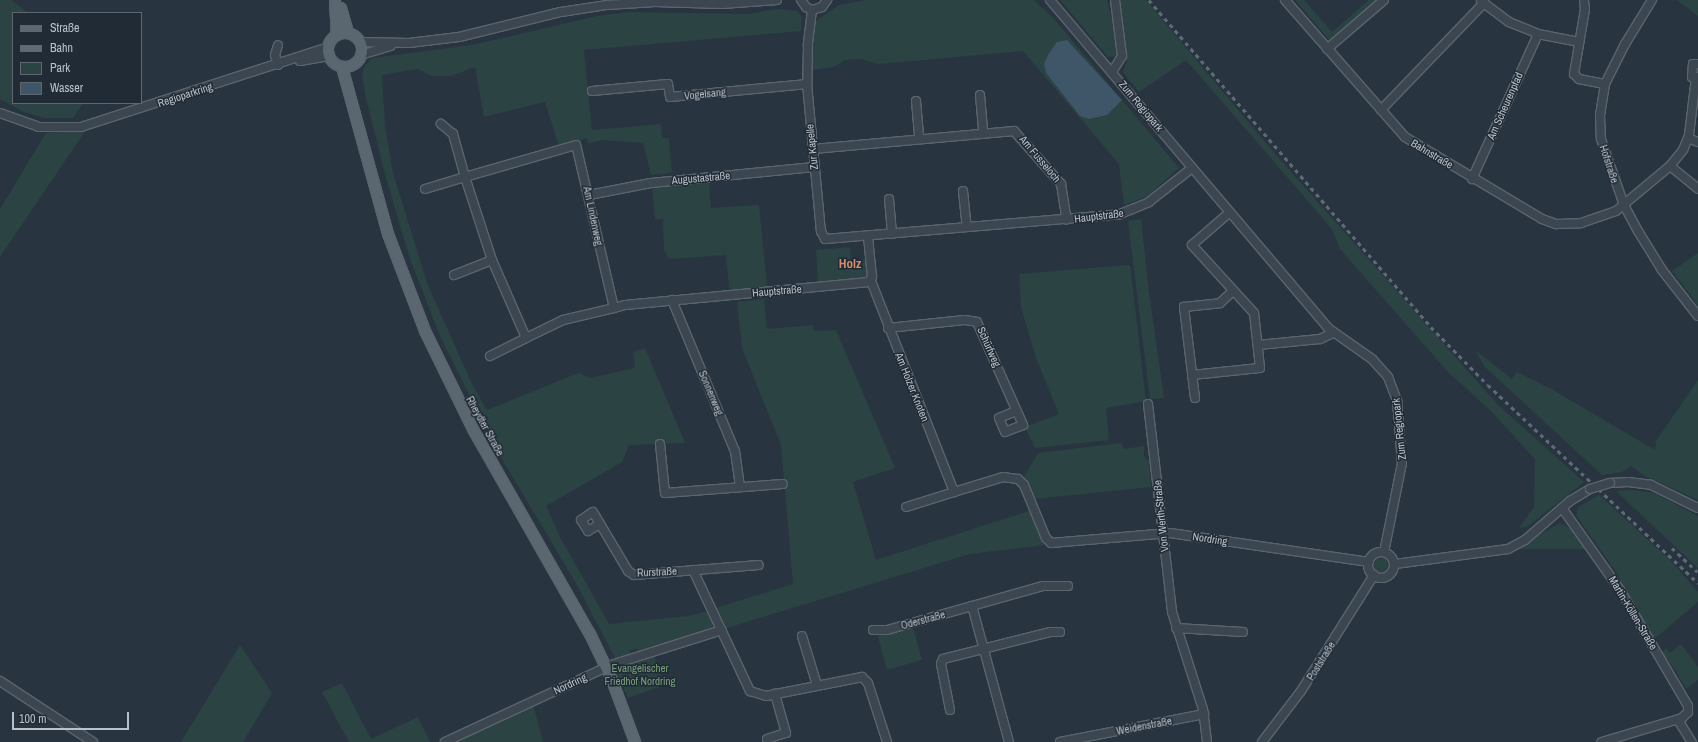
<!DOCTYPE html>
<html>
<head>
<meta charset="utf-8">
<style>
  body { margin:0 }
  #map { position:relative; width:1698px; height:742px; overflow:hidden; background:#283540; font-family:"Archivo Narrow",sans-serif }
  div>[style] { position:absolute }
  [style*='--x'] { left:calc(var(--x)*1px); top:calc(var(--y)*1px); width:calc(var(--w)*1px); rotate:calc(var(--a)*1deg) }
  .green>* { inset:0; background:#2b4342 }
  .round { border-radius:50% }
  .water>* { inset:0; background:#3f5568 }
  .roads { filter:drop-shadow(1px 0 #5a646d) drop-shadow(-1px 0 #5a646d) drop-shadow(0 1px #5a646d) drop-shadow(0 -1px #5a646d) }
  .minor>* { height:8px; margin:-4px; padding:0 4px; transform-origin:4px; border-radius:4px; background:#3c4650 }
  .minor>.ring { margin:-4px; padding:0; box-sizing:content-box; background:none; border:8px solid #3c4650; border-radius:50% }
  .major>* { height:10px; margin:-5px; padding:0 5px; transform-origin:5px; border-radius:5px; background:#5a6670 }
  .major>.ring { margin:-5px; padding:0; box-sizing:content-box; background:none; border:10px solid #5a6670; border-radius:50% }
  .rail>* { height:2.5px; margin-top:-1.25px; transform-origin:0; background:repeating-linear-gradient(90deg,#5e6b76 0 4px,transparent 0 8px) }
  .bridges { filter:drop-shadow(1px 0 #5a646d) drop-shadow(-1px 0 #5a646d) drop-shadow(0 1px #5a646d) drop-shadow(0 -1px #5a646d) }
  .minor-bridge>* { height:8px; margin:-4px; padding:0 4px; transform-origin:4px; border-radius:4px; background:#3c4650 }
  span { translate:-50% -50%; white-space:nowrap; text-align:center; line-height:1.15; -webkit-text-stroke:3px #212b35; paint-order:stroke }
  .street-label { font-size:11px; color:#b9c1ca }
  .park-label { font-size:11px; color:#789e7d }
  .quarter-label { font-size:13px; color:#cf8e6f; font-weight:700 }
  .legend { position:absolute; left:12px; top:12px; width:130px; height:92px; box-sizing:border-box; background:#212b35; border:1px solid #5e6771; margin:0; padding:5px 7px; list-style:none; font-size:12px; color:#b9c1ca }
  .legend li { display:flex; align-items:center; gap:8px; height:20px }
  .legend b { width:20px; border:1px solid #5e6771 }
  .scale { position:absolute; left:12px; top:712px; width:117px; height:18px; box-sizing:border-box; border:2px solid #b9c1ca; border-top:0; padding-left:5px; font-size:12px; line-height:14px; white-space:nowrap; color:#b9c1ca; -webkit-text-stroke:3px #212b35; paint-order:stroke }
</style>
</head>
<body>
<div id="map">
  <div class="green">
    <i style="clip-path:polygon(0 0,11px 0,28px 13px,13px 13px,13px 103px,83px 103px,73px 118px,44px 118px,24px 112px,0 99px)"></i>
    <i style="clip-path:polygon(866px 0,1034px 0,1054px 19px,1179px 168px,1146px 197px,1124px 205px,1119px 164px,1023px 51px,878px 64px,861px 59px,845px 60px,834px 67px,812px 70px,814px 22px,839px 5px)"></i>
    <i style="clip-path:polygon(1060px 0,1107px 0,1116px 33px,1116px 56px,1108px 57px)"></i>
    <i style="clip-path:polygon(1120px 0,1146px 0,1276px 155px,1498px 405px,1584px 482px,1527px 527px,1519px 528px,1534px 507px,1535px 459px,1490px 410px,1448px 372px,1340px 249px,1332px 229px,1186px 60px,1139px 92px,1123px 72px,1127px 61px)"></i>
    <i style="clip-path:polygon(1295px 0,1304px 0,1332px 32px,1369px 0,1378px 0,1331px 42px)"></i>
    <i style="clip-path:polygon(1677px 0,1698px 0,1698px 16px)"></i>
    <i style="clip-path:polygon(776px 9px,797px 11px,802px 17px,801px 31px,584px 50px,592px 130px,661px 124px,662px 138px,669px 138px,672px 173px,651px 175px,643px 143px,604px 140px,588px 143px,587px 138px,559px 146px,545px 102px,484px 117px,475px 67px,451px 76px,432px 76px,418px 69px,382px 75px,385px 126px,393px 173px,427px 283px,472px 384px,487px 410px,578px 373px,590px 378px,635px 368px,633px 352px,645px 348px,685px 443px,629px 445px,622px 462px,546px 506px,560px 537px,609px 624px,689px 616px,707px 611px,714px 622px,710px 631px,638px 653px,637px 649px,630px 650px,632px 655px,616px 660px,577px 585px,495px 447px,440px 336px,410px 259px,386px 178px,365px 94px,362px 73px,365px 65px,373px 58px,472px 45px,597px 16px,630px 12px,749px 14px)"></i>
    <i style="clip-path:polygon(86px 130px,12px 239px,0 257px,0 209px,46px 133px)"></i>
    <i style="clip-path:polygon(709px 182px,711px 208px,759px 205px,767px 287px,729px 290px,726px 255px,669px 259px,664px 250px,663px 219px,655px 219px,652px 188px)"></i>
    <i style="clip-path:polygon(1141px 219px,1149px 292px,1164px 398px,1150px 399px,1128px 221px)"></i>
    <i style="clip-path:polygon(850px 247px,851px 261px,865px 259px,867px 275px,864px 278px,818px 282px,816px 250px)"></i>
    <i style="clip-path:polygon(1698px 253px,1698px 305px,1672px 271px)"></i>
    <i style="clip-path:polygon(1130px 265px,1146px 401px,1106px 408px,1109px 440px,1035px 448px,1025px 427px,1059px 414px,1036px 358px,1021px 307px,1019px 274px)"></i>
    <i style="clip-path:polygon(764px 299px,767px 329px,813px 325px,814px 331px,836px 330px,895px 468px,853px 482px,876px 560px,1029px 511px,1044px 545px,970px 554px,727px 628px,716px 608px,793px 584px,781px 445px,742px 348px,737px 302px)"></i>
    <i style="clip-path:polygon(1475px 350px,1512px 379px,1517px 372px,1553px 390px,1655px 450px,1656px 441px,1698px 380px,1698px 500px,1645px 476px,1631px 466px,1622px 472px,1602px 475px,1485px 367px)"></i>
    <i style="clip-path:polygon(1122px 443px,1124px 449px,1144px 446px,1144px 456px,1149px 461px,1151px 487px,1034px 499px,1024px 477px,1038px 453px)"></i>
    <i style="clip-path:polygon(1632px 490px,1654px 493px,1698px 516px,1698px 568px,1616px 491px)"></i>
    <i style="clip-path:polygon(1599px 495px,1670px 560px,1698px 592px,1698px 602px,1654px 639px,1616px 572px,1576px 515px,1578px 507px)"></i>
    <i style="clip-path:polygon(1560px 523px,1571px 529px,1586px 549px,1514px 549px)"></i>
    <i class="round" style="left:1374px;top:558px;width:14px;height:14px"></i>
    <i style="clip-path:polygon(913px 627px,922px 660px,887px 670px,878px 636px)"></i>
    <i style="clip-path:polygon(1681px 644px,1698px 667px,1698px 680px,1686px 689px,1674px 668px,1662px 653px,1666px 648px,1670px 653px)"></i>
    <i style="clip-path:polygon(240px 645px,272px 693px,243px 742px,181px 742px)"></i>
    <i style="clip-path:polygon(653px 653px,665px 685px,628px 698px,614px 667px)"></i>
    <i style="clip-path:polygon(342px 683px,371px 739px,418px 717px,430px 742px,349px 742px,322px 692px)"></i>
    <i style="clip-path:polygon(533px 704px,543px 742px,452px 742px)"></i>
  </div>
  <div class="water">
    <i style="clip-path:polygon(1067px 40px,1122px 100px,1107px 115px,1089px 119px,1080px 116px,1046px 73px,1044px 64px,1049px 53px,1057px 42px)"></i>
  </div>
  <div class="roads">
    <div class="minor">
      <i style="--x:801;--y:0;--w:9;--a:54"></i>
      <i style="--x:806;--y:7;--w:7;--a:27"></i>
      <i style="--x:812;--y:10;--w:10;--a:-17"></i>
      <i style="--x:822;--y:7;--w:9;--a:-54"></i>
      <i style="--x:1050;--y:0;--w:430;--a:49.7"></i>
      <i style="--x:1328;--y:328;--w:54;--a:35.2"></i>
      <i style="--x:1372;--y:359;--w:24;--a:48"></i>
      <i style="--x:1388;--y:377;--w:26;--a:69"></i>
      <i style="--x:1397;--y:401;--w:62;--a:85.4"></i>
      <i style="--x:1402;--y:463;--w:91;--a:101.4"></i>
      <i style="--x:1285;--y:0;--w:182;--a:48.8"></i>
      <i style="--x:1405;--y:137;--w:160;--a:30.9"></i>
      <i style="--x:1542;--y:219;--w:15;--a:20"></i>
      <i style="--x:1556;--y:224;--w:25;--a:-2"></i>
      <i style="--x:1581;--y:223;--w:37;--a:-19"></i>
      <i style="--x:1616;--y:211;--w:70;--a:-39.8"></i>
      <i style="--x:1670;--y:166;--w:21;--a:-51"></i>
      <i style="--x:1683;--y:150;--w:16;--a:-68"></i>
      <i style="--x:1689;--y:135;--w:58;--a:-83.1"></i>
      <i style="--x:1584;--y:0;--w:9;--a:84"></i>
      <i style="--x:1585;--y:9;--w:66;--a:99.6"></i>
      <i style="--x:1574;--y:74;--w:7;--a:45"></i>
      <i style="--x:1579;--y:79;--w:26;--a:11"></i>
      <i style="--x:1652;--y:0;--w:52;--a:121.5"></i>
      <i style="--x:1625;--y:44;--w:45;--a:116.6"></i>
      <i style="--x:1605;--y:84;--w:30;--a:99"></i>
      <i style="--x:1600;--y:114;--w:25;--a:88"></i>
      <i style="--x:1601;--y:139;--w:70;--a:70.8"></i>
      <i style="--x:1624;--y:205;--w:30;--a:62"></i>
      <i style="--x:1638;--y:231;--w:46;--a:58.4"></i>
      <i style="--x:1662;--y:270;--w:58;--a:52"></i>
      <i style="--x:1481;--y:1;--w:35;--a:37"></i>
      <i style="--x:1509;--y:22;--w:31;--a:22"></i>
      <i style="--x:812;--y:10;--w:35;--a:97"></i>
      <i style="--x:808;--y:45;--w:39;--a:91"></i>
      <i style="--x:807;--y:84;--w:148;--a:84.6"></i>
      <i style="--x:821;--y:231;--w:9;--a:63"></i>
      <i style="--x:825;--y:239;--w:296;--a:-4.8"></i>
      <i style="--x:1120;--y:214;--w:31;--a:-22"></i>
      <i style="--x:1149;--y:202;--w:55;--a:-38.3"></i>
      <i style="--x:360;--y:42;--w:49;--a:1.2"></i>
      <i style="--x:409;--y:43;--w:50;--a:-6.8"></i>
      <i style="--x:459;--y:37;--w:105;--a:-13.8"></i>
      <i style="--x:561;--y:12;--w:47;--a:-8.7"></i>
      <i style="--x:607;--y:5;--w:48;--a:-3.6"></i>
      <i style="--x:655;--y:2;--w:67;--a:1.7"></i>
      <i style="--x:722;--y:4;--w:55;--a:-4.2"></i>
      <i style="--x:1327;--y:49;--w:75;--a:-40.7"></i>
      <i style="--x:361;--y:55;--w:31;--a:-17"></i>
      <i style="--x:300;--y:61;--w:29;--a:-10"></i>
      <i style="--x:278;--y:65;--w:10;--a:-107"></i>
      <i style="--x:275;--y:55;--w:10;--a:-73"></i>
      <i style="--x:1112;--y:72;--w:19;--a:-58"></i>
      <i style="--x:1122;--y:56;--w:56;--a:-97.1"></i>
      <i style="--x:1698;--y:77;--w:6;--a:180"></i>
      <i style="--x:1692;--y:77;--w:13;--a:-86"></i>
      <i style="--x:1693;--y:64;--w:5;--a:0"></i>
      <i style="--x:592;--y:91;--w:76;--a:-5.3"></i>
      <i style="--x:668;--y:84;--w:13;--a:81"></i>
      <i style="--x:670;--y:97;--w:138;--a:-5.4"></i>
      <i style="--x:980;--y:95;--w:38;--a:85"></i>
      <i style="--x:916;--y:101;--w:38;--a:85"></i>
      <i style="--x:1381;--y:110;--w:149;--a:-46.1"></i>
      <i style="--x:0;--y:113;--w:41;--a:19.7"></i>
      <i style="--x:39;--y:127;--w:42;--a:0"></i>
      <i style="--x:81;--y:127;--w:260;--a:-17.9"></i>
      <i style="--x:1688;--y:138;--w:11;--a:22"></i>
      <i style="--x:813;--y:149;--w:202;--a:-5.1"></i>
      <i style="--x:1014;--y:131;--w:71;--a:48.4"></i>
      <i style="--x:1061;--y:184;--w:36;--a:81"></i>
      <i style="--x:1670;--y:166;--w:36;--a:39"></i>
      <i style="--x:1472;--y:179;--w:159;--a:-65.5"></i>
      <i style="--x:1538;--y:34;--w:42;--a:11"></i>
      <i style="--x:425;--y:189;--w:42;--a:-16.7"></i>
      <i style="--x:465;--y:177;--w:45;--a:-105.6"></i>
      <i style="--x:453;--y:134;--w:16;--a:-140"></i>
      <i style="--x:963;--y:191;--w:36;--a:84"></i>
      <i style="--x:589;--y:195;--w:63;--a:-11"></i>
      <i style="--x:651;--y:183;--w:164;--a:-5.6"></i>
      <i style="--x:889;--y:199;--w:35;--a:85"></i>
      <i style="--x:454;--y:275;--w:41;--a:-21.5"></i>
      <i style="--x:871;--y:281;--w:227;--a:68.5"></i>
      <i style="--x:954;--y:492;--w:50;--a:162.6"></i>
      <i style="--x:672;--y:300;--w:164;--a:67.4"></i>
      <i style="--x:735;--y:451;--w:36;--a:82"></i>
      <i style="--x:614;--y:308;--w:167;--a:-103.1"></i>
      <i style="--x:576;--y:145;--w:116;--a:163.9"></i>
      <i style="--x:465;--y:177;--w:87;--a:72"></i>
      <i style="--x:492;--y:260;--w:85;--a:66.4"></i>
      <i style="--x:526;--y:338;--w:41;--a:-25.9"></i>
      <i style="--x:563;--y:320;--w:52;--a:-13.2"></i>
      <i style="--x:614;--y:308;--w:11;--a:-15"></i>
      <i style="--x:625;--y:305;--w:245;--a:-5.4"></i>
      <i style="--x:869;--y:282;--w:6;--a:-59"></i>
      <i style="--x:872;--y:277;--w:40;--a:-95.7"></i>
      <i style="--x:888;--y:328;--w:77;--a:-5.9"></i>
      <i style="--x:965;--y:320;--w:12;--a:9"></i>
      <i style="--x:977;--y:322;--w:113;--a:65.9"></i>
      <i style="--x:1023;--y:425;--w:19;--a:159"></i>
      <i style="--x:1005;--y:432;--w:15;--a:-113"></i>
      <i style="--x:999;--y:418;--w:18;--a:-22"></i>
      <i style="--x:1258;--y:345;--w:62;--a:-5.5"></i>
      <i style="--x:1320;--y:339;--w:14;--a:-25"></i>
      <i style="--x:490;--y:356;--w:40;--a:-26.6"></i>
      <i style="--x:1192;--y:375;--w:68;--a:-5.9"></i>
      <i style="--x:1260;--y:368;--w:55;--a:-96.2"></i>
      <i style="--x:1254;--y:313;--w:92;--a:-132.4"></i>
      <i style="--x:1192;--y:245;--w:50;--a:-41"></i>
      <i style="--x:1195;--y:398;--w:92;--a:-96.9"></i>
      <i style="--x:1184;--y:307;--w:36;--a:-6"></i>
      <i style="--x:1220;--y:303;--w:18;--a:-43"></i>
      <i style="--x:1148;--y:404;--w:209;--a:83.4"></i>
      <i style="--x:1172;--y:612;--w:102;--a:72.3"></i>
      <i style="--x:1203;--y:709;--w:33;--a:83"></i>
      <i style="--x:660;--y:444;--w:49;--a:84.2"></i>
      <i style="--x:665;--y:493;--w:118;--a:-4.4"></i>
      <i style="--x:1610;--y:483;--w:18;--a:-3"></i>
      <i style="--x:1628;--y:482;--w:23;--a:7"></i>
      <i style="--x:1651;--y:485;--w:52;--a:26.1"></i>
      <i style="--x:954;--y:492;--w:51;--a:-17"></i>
      <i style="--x:1003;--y:477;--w:15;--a:8"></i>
      <i style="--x:1018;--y:479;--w:8;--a:45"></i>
      <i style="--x:1024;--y:485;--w:57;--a:67.5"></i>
      <i style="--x:1046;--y:538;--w:7;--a:45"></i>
      <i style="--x:1051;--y:543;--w:119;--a:-4.8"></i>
      <i style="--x:1170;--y:533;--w:201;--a:8.3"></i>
      <i style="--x:1562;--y:508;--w:100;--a:54.7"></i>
      <i style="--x:1620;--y:590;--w:134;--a:59.6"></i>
      <i style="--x:1688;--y:706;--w:6;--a:90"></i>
      <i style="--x:1688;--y:712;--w:8;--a:135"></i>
      <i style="--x:1682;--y:718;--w:84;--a:163.3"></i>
      <i style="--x:600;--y:524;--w:14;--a:150"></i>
      <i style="--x:588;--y:531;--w:13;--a:-122"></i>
      <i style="--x:581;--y:520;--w:14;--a:-34"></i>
      <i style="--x:593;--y:512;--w:69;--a:59.3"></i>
      <i style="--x:628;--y:571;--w:7;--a:34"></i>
      <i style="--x:634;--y:575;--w:125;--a:-4.6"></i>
      <i class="ring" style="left:1368px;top:552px;width:18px;height:18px"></i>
      <i style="--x:1395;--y:564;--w:114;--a:-7.6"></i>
      <i style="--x:1508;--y:549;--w:19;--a:-28"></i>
      <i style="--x:1525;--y:540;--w:60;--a:-40.9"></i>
      <i style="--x:1570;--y:501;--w:23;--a:-31"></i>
      <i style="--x:693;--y:570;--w:134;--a:64.8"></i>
      <i style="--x:750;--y:691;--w:17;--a:17"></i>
      <i style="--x:766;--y:696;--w:98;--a:-11.2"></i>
      <i style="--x:862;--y:677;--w:8;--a:45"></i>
      <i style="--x:868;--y:683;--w:62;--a:72.1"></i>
      <i style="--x:1176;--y:628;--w:67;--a:3.4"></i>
      <i style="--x:873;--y:630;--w:14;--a:0"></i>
      <i style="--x:887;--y:630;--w:88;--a:-15.8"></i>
      <i style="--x:802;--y:636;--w:51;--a:73"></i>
      <i style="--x:0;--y:681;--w:111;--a:33.3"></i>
      <i style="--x:950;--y:710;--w:47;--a:-101.1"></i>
      <i style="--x:941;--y:664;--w:5;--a:-68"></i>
      <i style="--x:943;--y:659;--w:110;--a:-14.2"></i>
      <i style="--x:1050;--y:632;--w:10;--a:0"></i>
      <i style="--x:1678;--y:720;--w:26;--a:58"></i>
      <i style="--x:767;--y:739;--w:20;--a:-18"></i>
      <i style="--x:786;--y:733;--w:41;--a:-105.8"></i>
      <i style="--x:445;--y:742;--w:183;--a:-24.9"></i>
      <i style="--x:611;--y:665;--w:116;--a:-17.5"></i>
      <i style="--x:1009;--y:742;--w:141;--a:-105.2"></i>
      <i style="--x:972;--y:606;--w:74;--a:-15.7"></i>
      <i style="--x:1043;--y:586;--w:25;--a:0"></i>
      <i style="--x:1060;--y:742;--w:147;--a:-11"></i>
      <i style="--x:1262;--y:742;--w:64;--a:-52.6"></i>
      <i style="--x:1301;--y:691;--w:137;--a:-57.8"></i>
    </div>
    <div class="major">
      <i style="--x:335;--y:0;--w:35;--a:87"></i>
      <i style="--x:341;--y:8;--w:26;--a:74"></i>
      <i class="ring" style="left:328px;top:33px;width:24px;height:24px"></i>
      <i style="--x:342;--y:67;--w:173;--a:74.6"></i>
      <i style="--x:388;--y:234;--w:104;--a:69.1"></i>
      <i style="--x:425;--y:331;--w:111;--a:63.9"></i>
      <i style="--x:474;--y:431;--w:234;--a:60.3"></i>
      <i style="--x:590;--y:634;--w:51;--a:64.4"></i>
      <i style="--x:612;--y:680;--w:66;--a:69.6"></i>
    </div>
  </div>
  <div class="rail">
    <i style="--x:1149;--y:0;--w:432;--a:49.2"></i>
    <i style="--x:1431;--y:327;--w:81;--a:45.5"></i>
    <i style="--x:1488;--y:385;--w:289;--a:43.3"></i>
    <i style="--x:1672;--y:548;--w:35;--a:43"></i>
  </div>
  <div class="bridges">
    <div class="minor-bridge">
      <i style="--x:1590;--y:489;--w:21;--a:-17"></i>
    </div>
  </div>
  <div class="street-label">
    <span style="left:705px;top:94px;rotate:-6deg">Vogelsang</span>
    <span style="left:185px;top:95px;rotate:-18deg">Regioparkring</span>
    <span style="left:1141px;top:106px;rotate:50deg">Zum Regiopark</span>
    <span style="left:1505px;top:106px;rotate:-66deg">Am Scheurenpfad</span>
    <span style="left:812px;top:147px;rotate:-96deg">Zur Kapelle</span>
    <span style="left:1432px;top:154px;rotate:31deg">Bahnstraße</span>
    <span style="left:1040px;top:159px;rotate:50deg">Am Fusseloch</span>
    <span style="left:1609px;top:164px;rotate:72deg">Hofstraße</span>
    <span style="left:701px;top:178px;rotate:-5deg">Augustastraße</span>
    <span style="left:593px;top:216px;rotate:78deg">Am Lindenweg</span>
    <span style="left:1099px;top:216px;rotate:-7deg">Hauptstraße</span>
    <span style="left:777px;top:291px;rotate:-5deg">Hauptstraße</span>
    <span style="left:989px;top:347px;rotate:66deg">Schürfweg</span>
    <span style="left:912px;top:387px;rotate:68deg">Am Holzer Knoten</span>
    <span style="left:711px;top:393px;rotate:67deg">Sonnenweg</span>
    <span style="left:485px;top:426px;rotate:61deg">Rheydter Straße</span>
    <span style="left:1399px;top:429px;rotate:-96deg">Zum Regiopark</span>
    <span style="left:1161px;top:516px;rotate:-96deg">Von Werth-Straße</span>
    <span style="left:1210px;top:539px;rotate:9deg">Nordring</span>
    <span style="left:657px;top:572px;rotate:-3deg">Rurstraße</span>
    <span style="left:1633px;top:613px;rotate:59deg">Martin-Köllen-Straße</span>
    <span style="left:923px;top:620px;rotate:-15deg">Oderstraße</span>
    <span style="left:1321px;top:661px;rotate:-58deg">Poststraße</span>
    <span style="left:570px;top:684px;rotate:-25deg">Nordring</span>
    <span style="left:1144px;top:726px;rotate:-11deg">Weidenstraße</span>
  </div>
  <div class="park-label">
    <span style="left:640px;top:675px">Evangelischer<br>Friedhof Nordring</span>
  </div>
  <div class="quarter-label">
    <span style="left:850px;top:264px">Holz</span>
  </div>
  <ul class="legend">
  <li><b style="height:5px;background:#5a6670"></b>Straße</li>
  <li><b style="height:5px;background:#5e6b76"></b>Bahn</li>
  <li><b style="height:11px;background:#2b4342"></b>Park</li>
  <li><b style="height:11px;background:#3f5568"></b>Wasser</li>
  </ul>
  <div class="scale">100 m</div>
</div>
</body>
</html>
